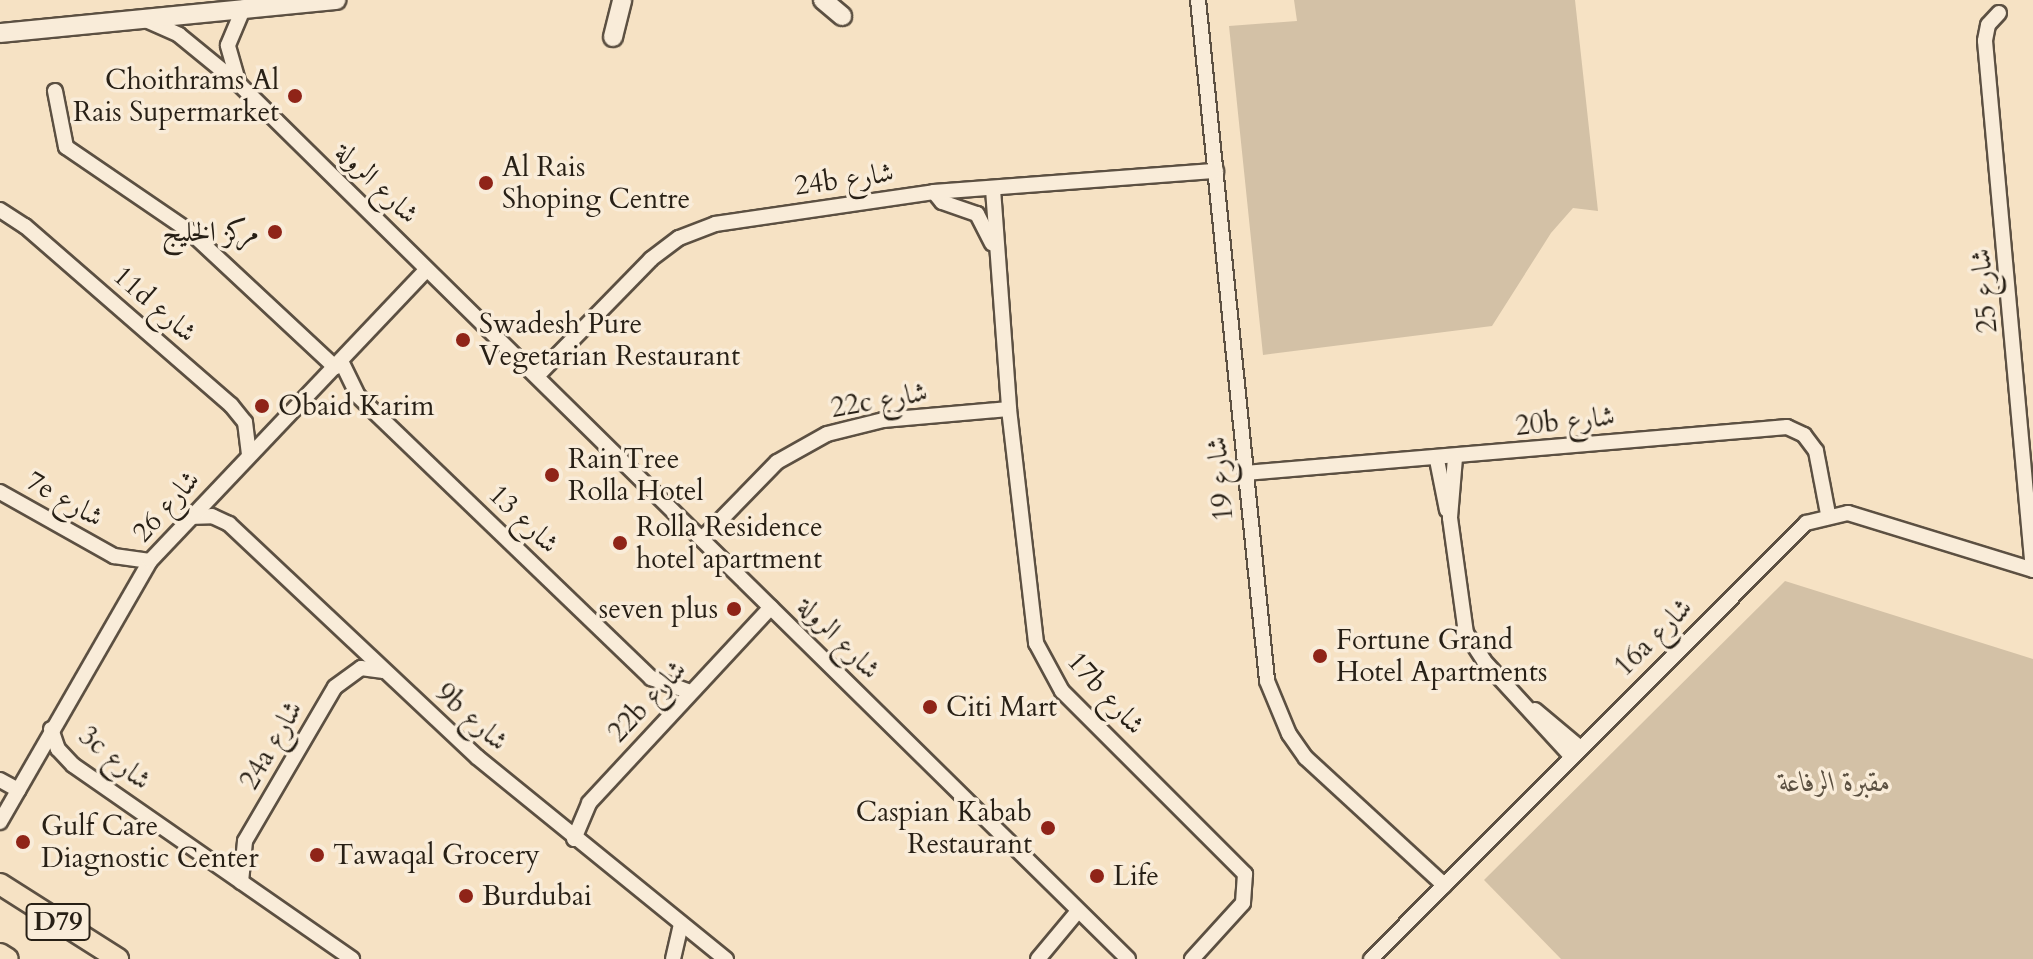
<!DOCTYPE html>
<html>
<head>
<meta charset="utf-8">
<style>
  body { margin:0 }
  #map { position:relative; width:2033px; height:959px; overflow:hidden; background:#f6e2c4; font-family:Cardo,Amiri,serif }
  div>[style] { position:absolute }
  [style*='--x'] { left:calc(var(--x)*1px); top:calc(var(--y)*1px); width:calc(var(--w)*1px); rotate:calc(var(--a)*1deg) }
  .green>* { inset:0; background:#d3c1a6 }
  .roads { filter:drop-shadow(2px 0 #5c5042) drop-shadow(-2px 0 #5c5042) drop-shadow(0 2px #5c5042) drop-shadow(0 -2px #5c5042) }
  .minor>* { height:14px; margin:-7px; padding:0 7px; transform-origin:7px; border-radius:7px; background:#f9ecd9 }
  .secondary>* { height:18px; margin:-9px; padding:0 9px; transform-origin:9px; border-radius:9px; background:#f9ecd9 }
  .primary>* { height:20px; margin:-10px; padding:0 10px; transform-origin:10px; border-radius:10px; background:#f6e2c4 }
  .dots>* { width:22px; height:22px; translate:-50% -50%; box-sizing:border-box; border:4px solid #f9ecd9; border-radius:50% }
  span { translate:-50% -50%; white-space:nowrap; text-align:center; line-height:1.15; -webkit-text-stroke:7px #f9ecd9; paint-order:stroke }
  .shield-label span { padding:2px 6px; background:#f9ecd9; border:2px solid; border-radius:6px; -webkit-text-stroke-width:0 }
  .shield-label { font-size:26px; color:#282016; font-weight:700 }
  .poi-label { font-size:28px; color:#282016 }
  .right { translate:-100% -50%; text-align:right }
  .left { translate:0 -50%; text-align:left }
  .street-label { font-size:28px; color:#282016 }
  .park-label { font-size:28px; color:#5b5041; font-style:italic }
</style>
</head>
<body>
<div id="map">
  <div class="green">
    <i style="clip-path:polygon(1294px 0,1575px 0,1598px 211px,1573px 208px,1551px 233px,1492px 326px,1263px 355px,1229px 26px,1297px 21px)"></i>
    <i style="clip-path:polygon(1785px 581px,2033px 659px,2033px 959px,1561px 959px,1484px 880px)"></i>
  </div>
  <div class="roads">
    <div class="minor">
      <i style="--x:1198;--y:0;--w:684;--a:84.21"></i>
      <i style="--x:1267;--y:681;--w:57;--a:67.5"></i>
      <i style="--x:1289;--y:734;--w:29;--a:55"></i>
      <i style="--x:1306;--y:758;--w:188;--a:42.6"></i>
      <i style="--x:1999;--y:13;--w:16;--a:133"></i>
      <i style="--x:1988;--y:25;--w:16;--a:101"></i>
      <i style="--x:1985;--y:41;--w:531;--a:84.82"></i>
      <i style="--x:146;--y:20;--w:36;--a:24"></i>
      <i style="--x:179;--y:35;--w:79;--a:39.3"></i>
      <i style="--x:240;--y:85;--w:1246;--a:44.54"></i>
      <i style="--x:238;--y:81;--w:37;--a:-106"></i>
      <i style="--x:228;--y:45;--w:41;--a:-67.2"></i>
      <i style="--x:55;--y:91;--w:57;--a:78.9"></i>
      <i style="--x:66;--y:147;--w:149;--a:34.3"></i>
      <i style="--x:189;--y:231;--w:200;--a:43"></i>
      <i style="--x:993;--y:189;--w:221;--a:85.8"></i>
      <i style="--x:1009;--y:409;--w:236;--a:83.4"></i>
      <i style="--x:1036;--y:643;--w:55;--a:61.6"></i>
      <i style="--x:1062;--y:691;--w:259;--a:45"></i>
      <i style="--x:1245;--y:874;--w:29;--a:94"></i>
      <i style="--x:1243;--y:903;--w:76;--a:132.3"></i>
      <i style="--x:934;--y:192;--w:13;--a:51"></i>
      <i style="--x:942;--y:202;--w:37;--a:19"></i>
      <i style="--x:977;--y:214;--w:33;--a:63"></i>
      <i style="--x:0;--y:210;--w:30;--a:33"></i>
      <i style="--x:25;--y:226;--w:273;--a:41"></i>
      <i style="--x:231;--y:405;--w:22;--a:51"></i>
      <i style="--x:245;--y:422;--w:32;--a:83"></i>
      <i style="--x:341;--y:361;--w:39;--a:64"></i>
      <i style="--x:358;--y:396;--w:407;--a:43.9"></i>
      <i style="--x:651;--y:678;--w:41;--a:19.7"></i>
      <i style="--x:537;--y:376;--w:163;--a:-45.7"></i>
      <i style="--x:651;--y:259;--w:35;--a:-37"></i>
      <i style="--x:679;--y:238;--w:39;--a:-21"></i>
      <i style="--x:715;--y:224;--w:221;--a:-8.3"></i>
      <i style="--x:934;--y:192;--w:283;--a:-4.3"></i>
      <i style="--x:1455;--y:458;--w:60;--a:94.8"></i>
      <i style="--x:1450;--y:518;--w:116;--a:82.1"></i>
      <i style="--x:1466;--y:633;--w:33;--a:57"></i>
      <i style="--x:1484;--y:661;--w:129;--a:47.5"></i>
      <i style="--x:1437;--y:460;--w:51;--a:78.7"></i>
      <i style="--x:1245;--y:473;--w:544;--a:-4.85"></i>
      <i style="--x:1787;--y:427;--w:19;--a:25"></i>
      <i style="--x:1804;--y:435;--w:20;--a:53"></i>
      <i style="--x:1816;--y:451;--w:64;--a:79.2"></i>
      <i style="--x:0;--y:492;--w:131;--a:29.3"></i>
      <i style="--x:114;--y:556;--w:36;--a:8"></i>
      <i style="--x:189;--y:517;--w:23;--a:-2"></i>
      <i style="--x:212;--y:516;--w:19;--a:25"></i>
      <i style="--x:229;--y:524;--w:340;--a:43.2"></i>
      <i style="--x:477;--y:757;--w:321;--a:39.1"></i>
      <i style="--x:702;--y:539;--w:107;--a:-45.8"></i>
      <i style="--x:777;--y:462;--w:57;--a:-29.2"></i>
      <i style="--x:827;--y:434;--w:58;--a:-14"></i>
      <i style="--x:883;--y:420;--w:126;--a:-5"></i>
      <i style="--x:1535;--y:710;--w:57;--a:40.1"></i>
      <i style="--x:51;--y:729;--w:21;--a:71"></i>
      <i style="--x:58;--y:749;--w:22;--a:47"></i>
      <i style="--x:73;--y:765;--w:340;--a:34.8"></i>
      <i style="--x:0;--y:780;--w:21;--a:29"></i>
      <i style="--x:0;--y:822;--w:301;--a:-60.1"></i>
      <i style="--x:150;--y:561;--w:402;--a:-46.5"></i>
      <i style="--x:574;--y:839;--w:39;--a:-67"></i>
      <i style="--x:589;--y:803;--w:267;--a:-47.1"></i>
      <i style="--x:241;--y:882;--w:41;--a:-84.4"></i>
      <i style="--x:245;--y:841;--w:178;--a:-59.7"></i>
      <i style="--x:335;--y:687;--w:32;--a:-36"></i>
      <i style="--x:361;--y:668;--w:21;--a:8"></i>
      <i style="--x:673;--y:959;--w:36;--a:-77"></i>
      <i style="--x:1038;--y:959;--w:62;--a:-50.2"></i>
      <i style="--x:1371;--y:959;--w:616;--a:-45.07"></i>
      <i style="--x:1806;--y:523;--w:43;--a:-13.4"></i>
      <i style="--x:1848;--y:513;--w:194;--a:17.1"></i>
    </div>
    <div class="secondary">
      <i style="--x:823;--y:0;--w:25;--a:40"></i>
      <i style="--x:0;--y:33;--w:338;--a:-5.6"></i>
      <i style="--x:613;--y:37;--w:38;--a:-76"></i>
    </div>
    <div class="primary">
      <i style="--x:0;--y:884;--w:140;--a:32.4"></i>
      <i style="--x:0;--y:954;--w:9;--a:32"></i>
    </div>
  </div>
  <div class="dots">
    <i style="left:295px;top:96px;background:#8f2418"></i>
    <i style="left:486px;top:183px;background:#8f2418"></i>
    <i style="left:275px;top:232px;background:#8f2418"></i>
    <i style="left:463px;top:340px;background:#8f2418"></i>
    <i style="left:262px;top:406px;background:#8f2418"></i>
    <i style="left:552px;top:475px;background:#8f2418"></i>
    <i style="left:620px;top:543px;background:#8f2418"></i>
    <i style="left:734px;top:609px;background:#8f2418"></i>
    <i style="left:1320px;top:656px;background:#8f2418"></i>
    <i style="left:930px;top:707px;background:#8f2418"></i>
    <i style="left:1048px;top:828px;background:#8f2418"></i>
    <i style="left:23px;top:842px;background:#8f2418"></i>
    <i style="left:317px;top:855px;background:#8f2418"></i>
    <i style="left:1097px;top:876px;background:#8f2418"></i>
    <i style="left:466px;top:896px;background:#8f2418"></i>
  </div>
  <div class="shield-label">
    <span style="left:58px;top:922px">D79</span>
  </div>
  <div class="poi-label">
    <span class="right" style="left:279px;top:96px">Choithrams Al<br>Rais Supermarket</span>
    <span class="left" style="left:502px;top:183px">Al Rais<br>Shoping Centre</span>
    <span class="right" style="left:259px;top:232px">مركز الخليج</span>
    <span class="left" style="left:479px;top:340px">Swadesh Pure<br>Vegetarian Restaurant</span>
    <span class="left" style="left:278px;top:406px">Obaid Karim</span>
    <span class="left" style="left:568px;top:475px">RainTree<br>Rolla Hotel</span>
    <span class="left" style="left:636px;top:543px">Rolla Residence<br>hotel apartment</span>
    <span class="right" style="left:718px;top:609px">seven plus</span>
    <span class="left" style="left:1336px;top:656px">Fortune Grand<br>Hotel Apartments</span>
    <span class="left" style="left:946px;top:707px">Citi Mart</span>
    <span class="right" style="left:1032px;top:828px">Caspian Kabab<br>Restaurant</span>
    <span class="left" style="left:41px;top:842px">Gulf Care<br>Diagnostic Center</span>
    <span class="left" style="left:333px;top:855px">Tawaqal Grocery</span>
    <span class="left" style="left:1113px;top:876px">Life</span>
    <span class="left" style="left:482px;top:896px">Burdubai</span>
  </div>
  <div class="street-label">
    <span style="left:844px;top:179px;rotate:-8deg">24b شارع</span>
    <span style="left:377px;top:183px;rotate:44deg">شارع الرولة</span>
    <span style="left:1984px;top:291px;rotate:-95deg">شارع 25</span>
    <span style="left:155px;top:304px;rotate:41deg">11d شارع</span>
    <span style="left:879px;top:400px;rotate:-10deg">22c شارع</span>
    <span style="left:1565px;top:421px;rotate:-6deg">20b شارع</span>
    <span style="left:1220px;top:479px;rotate:-95deg">شارع 19</span>
    <span style="left:65px;top:499px;rotate:30deg">7e شارع</span>
    <span style="left:166px;top:506px;rotate:-48deg">شارع 26</span>
    <span style="left:524px;top:519px;rotate:44deg">شارع 13</span>
    <span style="left:1653px;top:637px;rotate:-45deg">16a شارع</span>
    <span style="left:839px;top:638px;rotate:45deg">شارع الرولة</span>
    <span style="left:1106px;top:693px;rotate:48deg">17b شارع</span>
    <span style="left:647px;top:701px;rotate:-47deg">22b شارع</span>
    <span style="left:472px;top:717px;rotate:42deg">9b شارع</span>
    <span style="left:271px;top:745px;rotate:-60deg">24a شارع</span>
    <span style="left:115px;top:758px;rotate:39deg">3c شارع</span>
  </div>
  <div class="park-label">
    <span style="left:1835px;top:782px">مقبرة الرفاعة</span>
  </div>
</div>
</body>
</html>
